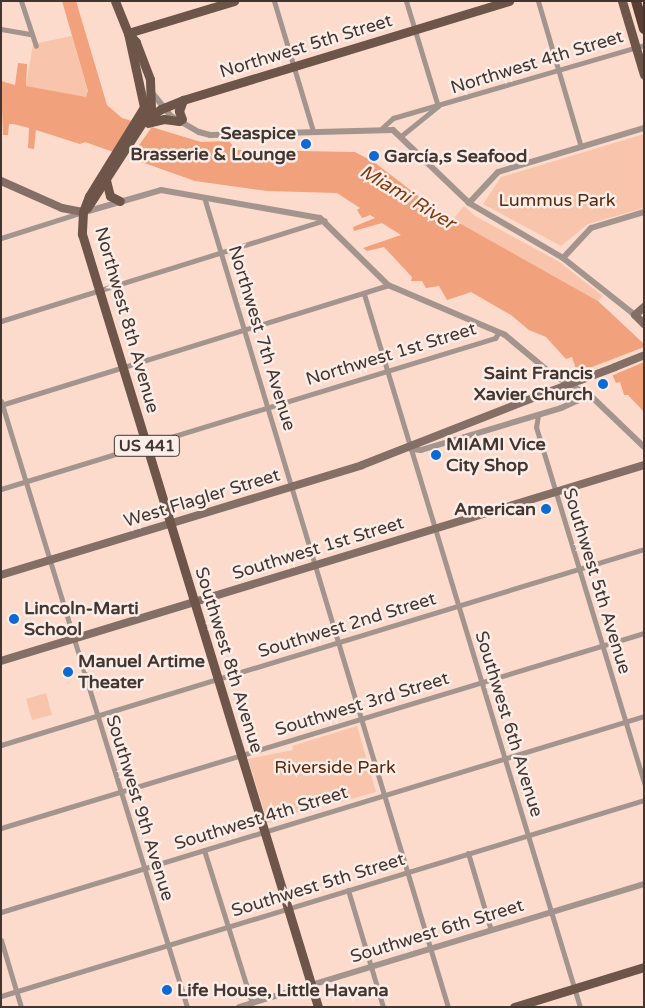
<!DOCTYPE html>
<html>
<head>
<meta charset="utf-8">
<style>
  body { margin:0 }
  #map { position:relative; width:645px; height:1008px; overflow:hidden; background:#fddbcc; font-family:"Varela Round",sans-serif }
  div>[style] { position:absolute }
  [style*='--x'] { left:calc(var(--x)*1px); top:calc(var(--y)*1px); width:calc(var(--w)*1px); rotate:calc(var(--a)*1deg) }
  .green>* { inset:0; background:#f8c4ab }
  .water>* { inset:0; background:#f1a17b }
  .pier>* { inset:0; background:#fddbcc }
  .minor>* { height:5px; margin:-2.5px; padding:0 2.5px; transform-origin:2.5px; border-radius:2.5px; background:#a3958e }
  .tertiary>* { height:6px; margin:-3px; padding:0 3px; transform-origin:3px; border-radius:3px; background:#a3958e }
  .secondary>* { height:8px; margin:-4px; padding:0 4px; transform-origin:4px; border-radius:4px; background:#846f66 }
  .primary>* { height:9px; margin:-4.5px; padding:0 4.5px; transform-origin:4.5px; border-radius:4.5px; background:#6d5549 }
  .motorway>* { height:10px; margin:-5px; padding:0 5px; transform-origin:5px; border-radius:5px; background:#593e31 }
  .secondary-bridge>* { height:8px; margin:-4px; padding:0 4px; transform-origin:4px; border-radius:4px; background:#846f66 }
  .dots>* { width:14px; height:14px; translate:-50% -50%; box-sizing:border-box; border:2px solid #fbede7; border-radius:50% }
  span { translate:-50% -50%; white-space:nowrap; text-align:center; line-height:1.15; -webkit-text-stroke:5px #fbede7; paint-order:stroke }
  .shield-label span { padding:1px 4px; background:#fbede7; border:1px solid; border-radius:4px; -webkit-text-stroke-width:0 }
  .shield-label { font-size:16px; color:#433630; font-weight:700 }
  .street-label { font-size:18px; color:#433630 }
  .poi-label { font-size:18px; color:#433630; font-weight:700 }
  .right { translate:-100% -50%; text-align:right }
  .left { translate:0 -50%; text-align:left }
  .park-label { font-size:18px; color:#5a280c }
  .water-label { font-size:19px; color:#823b11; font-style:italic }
  .frame { position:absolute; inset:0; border:2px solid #433630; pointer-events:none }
</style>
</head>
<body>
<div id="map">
  <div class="green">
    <i style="clip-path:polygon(72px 36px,88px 92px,85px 99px,26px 86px,33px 44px)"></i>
    <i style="clip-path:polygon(644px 134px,644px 208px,588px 224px,561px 246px,483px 204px,501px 177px)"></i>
    <i style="clip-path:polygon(464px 206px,475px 216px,558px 261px,603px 296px,598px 301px,461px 224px,451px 222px)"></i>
    <i style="clip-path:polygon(46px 693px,52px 715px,32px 720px,26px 699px)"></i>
    <i style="clip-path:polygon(357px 726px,376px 792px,341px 802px,333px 799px,268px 823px,248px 759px,293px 750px,292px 746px)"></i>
  </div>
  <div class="water">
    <i style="clip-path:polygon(62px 1px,76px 1px,107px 105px,122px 118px,201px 142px,229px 141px,236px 150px,355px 152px,374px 162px,453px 223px,461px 224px,598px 301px,644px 344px,644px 412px,628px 395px,624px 395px,620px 382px,616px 383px,611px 372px,576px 369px,572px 357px,566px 359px,546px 337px,529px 330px,511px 315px,471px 292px,447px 300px,439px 286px,426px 288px,422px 281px,411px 281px,412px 277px,384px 247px,367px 251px,363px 248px,401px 235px,382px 223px,354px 231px,353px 227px,375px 218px,370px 215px,362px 218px,357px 210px,360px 208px,337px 193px,267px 191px,195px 181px,85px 142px,80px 144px,36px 130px,34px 149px,28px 148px,29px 128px,13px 124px,9px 124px,8px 135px,3px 135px,1px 81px,15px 85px,18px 63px,27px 64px,26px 86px,86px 97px,88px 91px)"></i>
  </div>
  <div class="pier">
    <i style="clip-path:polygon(135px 118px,154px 124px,128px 161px,111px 154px)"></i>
    <i style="clip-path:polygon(644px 347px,644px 362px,611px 376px,579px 372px)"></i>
  </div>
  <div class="minor">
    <i style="--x:21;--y:1;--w:47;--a:71.6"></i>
    <i style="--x:274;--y:1;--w:136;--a:73.3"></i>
    <i style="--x:406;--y:1;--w:110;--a:73.1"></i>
    <i style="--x:538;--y:1;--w:152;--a:73.6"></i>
    <i style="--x:1;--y:29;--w:29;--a:10"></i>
    <i style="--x:382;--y:128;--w:15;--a:-42"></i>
    <i style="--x:393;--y:118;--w:261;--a:-16.2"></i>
    <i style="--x:401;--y:136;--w:46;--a:-38.9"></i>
    <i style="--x:204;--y:197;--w:846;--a:73.24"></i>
    <i style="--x:1;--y:238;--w:83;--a:-17.6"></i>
    <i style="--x:364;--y:294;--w:745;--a:73.15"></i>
    <i style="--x:1;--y:321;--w:339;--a:-17.3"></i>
    <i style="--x:1;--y:401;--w:634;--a:72.94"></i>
    <i style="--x:1;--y:405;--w:405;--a:-17.2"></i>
    <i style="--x:538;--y:415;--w:12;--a:99"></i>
    <i style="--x:536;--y:427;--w:372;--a:73.1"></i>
    <i style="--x:1;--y:489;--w:517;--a:-17"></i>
    <i style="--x:495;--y:338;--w:7;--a:-56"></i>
    <i style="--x:1;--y:745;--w:672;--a:-16.95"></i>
    <i style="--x:1;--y:828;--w:672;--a:-16.87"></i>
    <i style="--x:204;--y:850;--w:160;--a:72.6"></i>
    <i style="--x:468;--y:853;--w:80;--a:73.4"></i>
    <i style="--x:348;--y:890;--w:122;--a:73.3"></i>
    <i style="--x:1;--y:912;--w:672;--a:-16.95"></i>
    <i style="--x:1;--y:940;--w:70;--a:73.4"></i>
    <i style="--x:1;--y:996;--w:672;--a:-16.95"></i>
  </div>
  <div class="tertiary">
    <i style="--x:153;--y:94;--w:28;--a:51"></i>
    <i style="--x:171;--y:116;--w:32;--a:30"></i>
    <i style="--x:199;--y:132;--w:11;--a:15"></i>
    <i style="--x:210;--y:135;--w:183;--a:-1.6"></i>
    <i style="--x:393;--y:130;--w:105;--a:43.8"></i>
    <i style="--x:469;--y:203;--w:109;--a:30.3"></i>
    <i style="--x:563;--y:258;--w:92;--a:38.4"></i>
    <i style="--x:469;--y:203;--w:42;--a:-46.9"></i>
    <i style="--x:498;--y:172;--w:152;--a:-16.8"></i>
    <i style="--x:85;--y:212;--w:79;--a:-16.1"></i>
    <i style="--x:161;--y:190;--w:161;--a:10"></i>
    <i style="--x:320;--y:218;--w:95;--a:44.6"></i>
    <i style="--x:388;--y:285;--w:127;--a:23.1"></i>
    <i style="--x:505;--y:335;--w:62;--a:39.8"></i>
    <i style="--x:553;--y:375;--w:45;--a:29.4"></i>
    <i style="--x:592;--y:397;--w:72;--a:43.9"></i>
    <i style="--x:563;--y:258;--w:41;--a:-47"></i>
    <i style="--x:591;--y:228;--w:55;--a:-16.8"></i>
    <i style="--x:411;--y:449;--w:10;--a:6"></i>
    <i style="--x:421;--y:450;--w:146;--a:-16.7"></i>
    <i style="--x:561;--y:408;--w:17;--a:-24"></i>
    <i style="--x:577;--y:401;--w:11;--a:-52"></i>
    <i style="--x:239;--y:1007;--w:423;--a:-16.9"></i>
  </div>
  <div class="secondary">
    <i style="--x:1;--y:181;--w:67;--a:23.9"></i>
    <i style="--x:62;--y:208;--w:21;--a:11"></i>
    <i style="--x:644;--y:307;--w:12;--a:138"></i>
    <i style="--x:635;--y:315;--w:13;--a:45"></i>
    <i style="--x:615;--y:367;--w:31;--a:-22"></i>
    <i style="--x:1;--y:575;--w:377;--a:-16.9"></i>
    <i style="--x:362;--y:465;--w:189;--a:-21.4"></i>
    <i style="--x:1;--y:661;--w:672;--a:-16.95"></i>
  </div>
  <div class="primary">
    <i style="--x:115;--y:1;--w:35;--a:68"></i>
    <i style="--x:128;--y:33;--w:76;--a:77.8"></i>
    <i style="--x:144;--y:107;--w:105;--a:121.7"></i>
    <i style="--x:89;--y:196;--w:17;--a:111"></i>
    <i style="--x:83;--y:212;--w:22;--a:93"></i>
    <i style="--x:82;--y:234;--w:808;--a:73.02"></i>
    <i style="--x:622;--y:1;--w:77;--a:73.4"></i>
    <i style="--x:128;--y:33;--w:111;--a:-16.8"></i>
    <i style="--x:182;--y:119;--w:9;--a:-111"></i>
    <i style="--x:179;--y:111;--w:12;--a:-70"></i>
    <i style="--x:145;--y:121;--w:20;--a:-37"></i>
    <i style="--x:161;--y:109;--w:24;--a:-22"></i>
    <i style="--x:183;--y:100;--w:341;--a:-16.9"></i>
    <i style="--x:148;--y:123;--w:16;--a:-14"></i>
    <i style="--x:164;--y:119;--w:15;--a:8"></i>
    <i style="--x:106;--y:180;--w:16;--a:76"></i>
    <i style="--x:110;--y:196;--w:11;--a:27"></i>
    <i style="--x:87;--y:208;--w:118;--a:-57.1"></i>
    <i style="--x:151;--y:109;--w:30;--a:-92"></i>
    <i style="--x:150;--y:79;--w:40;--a:-111"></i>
    <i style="--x:136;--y:42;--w:12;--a:-132"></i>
    <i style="--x:514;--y:1007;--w:136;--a:-17.1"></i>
  </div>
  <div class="motorway">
    <i style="--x:636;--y:1;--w:29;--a:74"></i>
  </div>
  <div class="secondary-bridge">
    <i style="--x:538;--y:396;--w:82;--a:-20.6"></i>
  </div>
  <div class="dots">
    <i style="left:306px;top:144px;background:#0d6ad3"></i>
    <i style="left:374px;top:156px;background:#0d6ad3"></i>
    <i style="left:603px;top:384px;background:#0d6ad3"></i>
    <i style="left:436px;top:455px;background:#0d6ad3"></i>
    <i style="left:546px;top:509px;background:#0d6ad3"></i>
    <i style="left:14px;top:619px;background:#0d6ad3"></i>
    <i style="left:68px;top:672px;background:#0d6ad3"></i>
    <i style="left:167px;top:990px;background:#0d6ad3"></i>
  </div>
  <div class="shield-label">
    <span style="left:147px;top:446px">US 441</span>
  </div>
  <div class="street-label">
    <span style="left:306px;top:46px;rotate:-17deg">Northwest 5th Street</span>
    <span style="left:537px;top:62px;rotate:-17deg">Northwest 4th Street</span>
    <span style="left:127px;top:320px;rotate:74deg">Northwest 8th Avenue</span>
    <span style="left:262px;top:338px;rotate:73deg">Northwest 7th Avenue</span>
    <span style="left:391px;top:354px;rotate:-17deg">Northwest 1st Street</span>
    <span style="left:202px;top:498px;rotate:-17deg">West Flagler Street</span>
    <span style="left:318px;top:548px;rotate:-17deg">Southwest 1st Street</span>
    <span style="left:597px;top:581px;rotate:73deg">Southwest 5th Avenue</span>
    <span style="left:347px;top:625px;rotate:-17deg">Southwest 2nd Street</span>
    <span style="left:229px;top:660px;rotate:73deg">Southwest 8th Avenue</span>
    <span style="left:362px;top:704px;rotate:-17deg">Southwest 3rd Street</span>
    <span style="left:509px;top:724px;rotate:73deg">Southwest 6th Avenue</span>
    <span style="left:140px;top:808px;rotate:73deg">Southwest 9th Avenue</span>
    <span style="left:261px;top:818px;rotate:-17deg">Southwest 4th Street</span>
    <span style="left:318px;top:885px;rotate:-17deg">Southwest 5th Street</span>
    <span style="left:437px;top:931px;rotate:-17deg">Southwest 6th Street</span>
  </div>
  <div class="poi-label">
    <span class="right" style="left:296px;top:144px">Seaspice<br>Brasserie &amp; Lounge</span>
    <span class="left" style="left:384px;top:156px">García,s Seafood</span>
    <span class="right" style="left:593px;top:384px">Saint Francis<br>Xavier Church</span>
    <span class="left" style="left:446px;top:455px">MIAMI Vice<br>City Shop</span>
    <span class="right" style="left:536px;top:509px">American</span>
    <span class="left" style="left:24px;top:619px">Lincoln-Marti<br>School</span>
    <span class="left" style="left:78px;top:672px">Manuel Artime<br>Theater</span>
    <span class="left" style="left:177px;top:990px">Life House, Little Havana</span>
  </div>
  <div class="park-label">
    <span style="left:557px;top:200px">Lummus Park</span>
    <span style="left:335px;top:767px">Riverside Park</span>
  </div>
  <div class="water-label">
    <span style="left:407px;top:198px;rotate:31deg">Miami River</span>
  </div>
  <div class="frame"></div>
</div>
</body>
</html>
